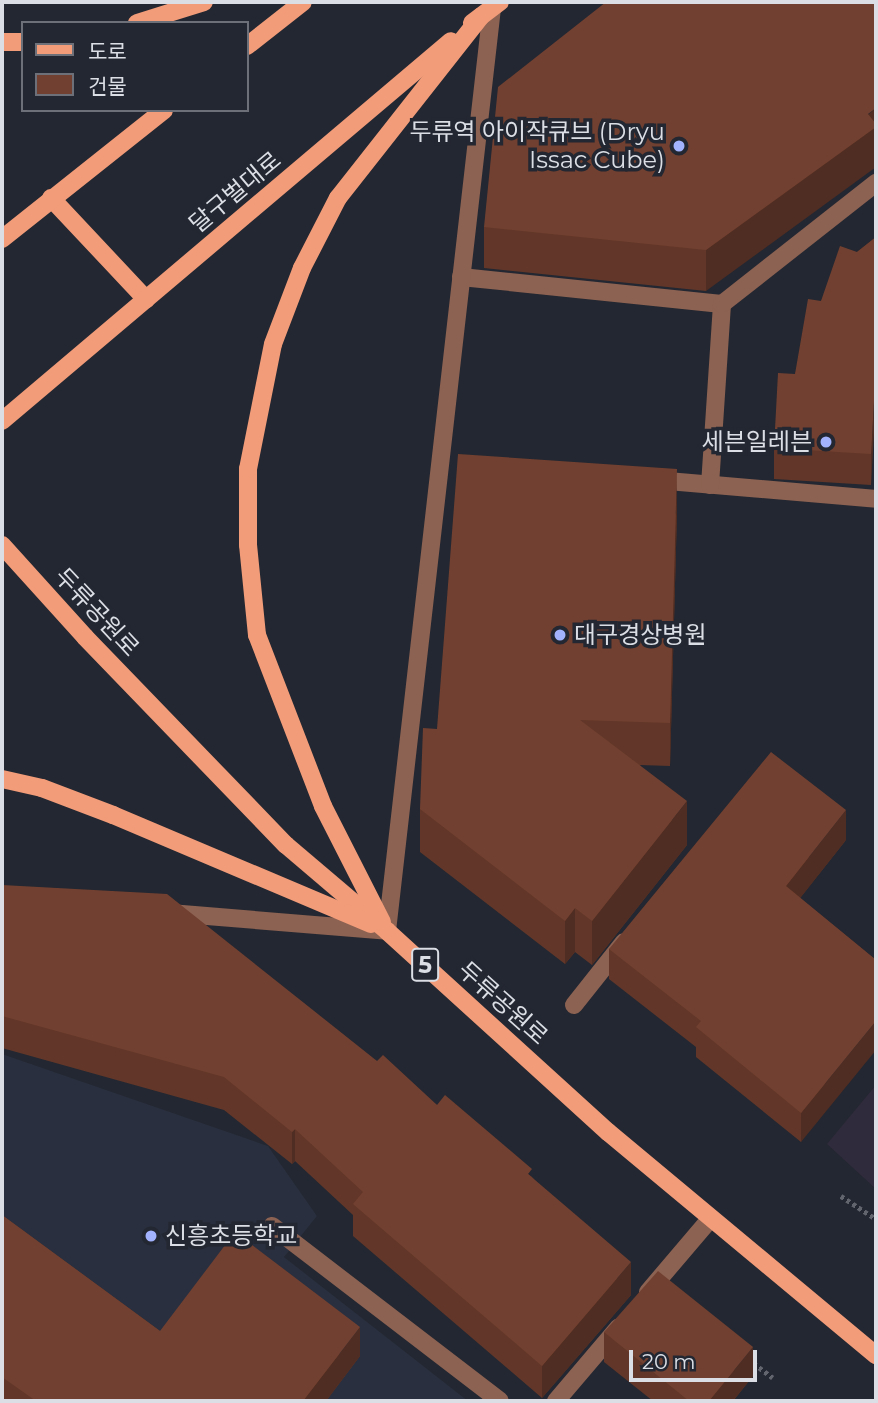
<!DOCTYPE html>
<html>
<head>
<meta charset="utf-8">
<style>
  body { margin:0 }
  #map { position:relative; width:878px; height:1403px; overflow:hidden; background:#232731; font-family:Montserrat,"Noto Sans KR",sans-serif }
  div>[style] { position:absolute }
  [style*='--x'] { left:calc(var(--x)*1px); top:calc(var(--y)*1px); width:calc(var(--w)*1px); rotate:calc(var(--a)*1deg) }
  .built>* { inset:0; background:#292f3e }
  .medical>* { inset:0; background:#302b3c }
  .path>* { height:4.5px; margin-top:-2.25px; transform-origin:0; background:repeating-linear-gradient(90deg,#62656e 0 3.5px,transparent 0 7px) }
  .minor>* { height:18px; margin:-9px; padding:0 9px; transform-origin:9px; border-radius:9px; background:#8c6252 }
  .major>* { height:18px; margin:-9px; padding:0 9px; transform-origin:9px; border-radius:9px; background:#f29c79 }
  .wall>* { inset:0; background:#623729 }
  .shaded-wall>* { inset:0; background:#502d22 }
  .building>* { inset:0; background:#724030 }
  .dots>* { width:19px; height:19px; translate:-50% -50%; box-sizing:border-box; border:4px solid #232731; border-radius:50% }
  span { translate:-50% -50%; white-space:nowrap; text-align:center; line-height:1.15; -webkit-text-stroke:7px #232731; paint-order:stroke }
  .shield-label span { padding:2px 5px; background:#232731; border:2px solid; border-radius:5px; -webkit-text-stroke-width:0 }
  .shield-label { font-size:23px; color:#dbdee5; font-weight:700 }
  .poi-label { font-size:24px; color:#dbdee5 }
  .right { translate:-100% -50%; text-align:right }
  .left { translate:0 -50%; text-align:left }
  .street-label { font-size:24px; color:#dbdee5 }
  .frame { position:absolute; inset:0; border:4px solid #dbdee5; pointer-events:none }
  .legend { position:absolute; left:21px; top:21px; width:228px; height:91px; box-sizing:border-box; background:#232731; border:2px solid #6d7079; margin:0; padding:9px 12px; list-style:none; font-size:21px; color:#dbdee5 }
  .legend li { display:flex; align-items:center; gap:14px; height:35px }
  .legend b { width:35px; border:2px solid #6d7079 }
  .scale { position:absolute; left:629px; top:1350px; width:128px; height:32px; box-sizing:border-box; border:4px solid #dbdee5; border-top:0; padding-left:9px; font-size:21px; line-height:24px; white-space:nowrap; color:#dbdee5; -webkit-text-stroke:5px #232731; paint-order:stroke }
</style>
</head>
<body>
<div id="map">
  <div class="built">
    <i style="clip-path:polygon(2px 1054px,268px 1146px,317px 1216px,284px 1257px,468px 1401px,2px 1401px)"></i>
  </div>
  <div class="medical">
    <i style="clip-path:polygon(876px 1085px,876px 1189px,827px 1144px)"></i>
  </div>
  <div class="path">
    <i style="--x:841;--y:1196;--w:42;--a:33.3"></i>
    <i style="--x:748;--y:1359;--w:31;--a:37"></i>
  </div>
  <div class="minor">
    <i style="--x:461;--y:277;--w:262;--a:5.9"></i>
    <i style="--x:656;--y:480;--w:221;--a:4.9"></i>
    <i style="--x:710;--y:485;--w:181;--a:-86.2"></i>
    <i style="--x:722;--y:304;--w:196;--a:-38.2"></i>
    <i style="--x:170;--y:913;--w:218;--a:4.7"></i>
    <i style="--x:387;--y:931;--w:929;--a:-83.51"></i>
    <i style="--x:574;--y:1005;--w:80;--a:-51.6"></i>
    <i style="--x:272;--y:1226;--w:287;--a:37.5"></i>
    <i style="--x:648;--y:1292;--w:97;--a:-49.6"></i>
    <i style="--x:556;--y:1401;--w:97;--a:-49.6"></i>
  </div>
  <div class="major">
    <i style="--x:137;--y:23;--w:70;--a:-17.4"></i>
    <i style="--x:472;--y:23;--w:35;--a:-37"></i>
    <i style="--x:2;--y:42;--w:21;--a:0"></i>
    <i style="--x:247;--y:46;--w:71;--a:-38.2"></i>
    <i style="--x:51;--y:198;--w:139;--a:46.8"></i>
    <i style="--x:2;--y:239;--w:207;--a:-38.5"></i>
    <i style="--x:2;--y:421;--w:588;--a:-40.24"></i>
    <i style="--x:2;--y:545;--w:124;--a:47.9"></i>
    <i style="--x:85;--y:637;--w:289;--a:46"></i>
    <i style="--x:286;--y:845;--w:133;--a:40.4"></i>
    <i style="--x:387;--y:931;--w:299;--a:42.3"></i>
    <i style="--x:608;--y:1132;--w:349;--a:39.8"></i>
    <i style="--x:2;--y:779;--w:41;--a:12.7"></i>
    <i style="--x:42;--y:788;--w:76;--a:20.8"></i>
    <i style="--x:113;--y:815;--w:280;--a:22.9"></i>
    <i style="--x:382;--y:922;--w:130;--a:-117"></i>
    <i style="--x:323;--y:806;--w:183;--a:-111.1"></i>
    <i style="--x:257;--y:635;--w:90;--a:-95.7"></i>
    <i style="--x:248;--y:545;--w:76;--a:-90"></i>
    <i style="--x:248;--y:469;--w:127;--a:-78.7"></i>
    <i style="--x:273;--y:344;--w:81;--a:-69.1"></i>
    <i style="--x:302;--y:268;--w:79;--a:-62.8"></i>
    <i style="--x:338;--y:198;--w:231;--a:-51.8"></i>
  </div>
  <div class="wall">
    <i style="clip-path:polygon(876px 2px,706px 291px,484px 268px,484px 227px)"></i>
    <i style="clip-path:polygon(876px 237px,871px 485px,774px 479px,774px 448px,795px 374px,821px 301px,857px 252px)"></i>
    <i style="clip-path:polygon(677px 512px,670px 766px,640px 765px,687px 845px,592px 965px,575px 952px,565px 964px,420px 852px,420px 809px)"></i>
    <i style="clip-path:polygon(846px 840px,800px 898px,876px 960px,801px 1142px,696px 1057px,696px 1047px,609px 979px,609px 949px)"></i>
    <i style="clip-path:polygon(2px 885px,377px 1061px,437px 1105px,532px 1177px,631px 1295px,542px 1398px,353px 1236px,353px 1215px,295px 1161px,292px 1164px,224px 1110px,2px 1048px)"></i>
    <i style="clip-path:polygon(2px 1215px,160px 1331px,360px 1356px,326px 1401px,2px 1401px)"></i>
    <i style="clip-path:polygon(604px 1332px,753px 1376px,733px 1401px,653px 1401px,604px 1362px)"></i>
  </div>
  <div class="shaded-wall">
    <i style="clip-path:polygon(876px 108px,876px 167px,706px 291px,706px 250px)"></i>
    <i style="clip-path:polygon(876px 367px,876px 398px,871px 485px,871px 454px)"></i>
    <i style="clip-path:polygon(677px 469px,677px 512px,670px 766px,670px 723px)"></i>
    <i style="clip-path:polygon(687px 801px,687px 845px,592px 965px,592px 921px)"></i>
    <i style="clip-path:polygon(846px 810px,846px 840px,786px 916px,786px 886px)"></i>
    <i style="clip-path:polygon(575px 908px,575px 952px,565px 964px,565px 921px)"></i>
    <i style="clip-path:polygon(876px 1021px,876px 1050px,801px 1142px,801px 1113px)"></i>
    <i style="clip-path:polygon(295px 1129px,295px 1161px,292px 1164px,292px 1132px)"></i>
    <i style="clip-path:polygon(631px 1262px,631px 1295px,542px 1398px,542px 1366px)"></i>
    <i style="clip-path:polygon(360px 1327px,360px 1356px,326px 1401px,303px 1401px)"></i>
    <i style="clip-path:polygon(753px 1347px,753px 1376px,733px 1401px,709px 1401px)"></i>
  </div>
  <div class="building">
    <i style="clip-path:polygon(606px 2px,876px 2px,876px 108px,868px 114px,876px 124px,876px 127px,706px 250px,484px 227px,498px 87px)"></i>
    <i style="clip-path:polygon(876px 237px,876px 367px,871px 454px,774px 448px,778px 373px,795px 374px,808px 299px,821px 301px,840px 246px,857px 252px)"></i>
    <i style="clip-path:polygon(458px 454px,677px 469px,670px 723px,580px 720px,687px 801px,592px 921px,575px 908px,565px 921px,420px 809px,423px 728px,437px 729px)"></i>
    <i style="clip-path:polygon(771px 752px,846px 810px,786px 886px,876px 960px,876px 1021px,801px 1113px,696px 1027px,701px 1021px,609px 949px)"></i>
    <i style="clip-path:polygon(2px 885px,167px 894px,377px 1061px,383px 1055px,437px 1105px,445px 1095px,532px 1169px,528px 1174px,631px 1262px,542px 1366px,353px 1204px,363px 1192px,295px 1129px,292px 1132px,224px 1077px,2px 1016px)"></i>
    <i style="clip-path:polygon(2px 1215px,160px 1331px,235px 1232px,360px 1327px,303px 1401px,36px 1401px,2px 1377px)"></i>
    <i style="clip-path:polygon(658px 1271px,753px 1347px,709px 1401px,689px 1401px,604px 1332px)"></i>
  </div>
  <div class="dots">
    <i style="left:679px;top:146px;background:#a3b2fd"></i>
    <i style="left:826px;top:442px;background:#a3b2fd"></i>
    <i style="left:560px;top:635px;background:#a3b2fd"></i>
    <i style="left:151px;top:1236px;background:#a3b2fd"></i>
  </div>
  <div class="shield-label">
    <span style="left:425px;top:965px">5</span>
  </div>
  <div class="poi-label">
    <span class="right" style="left:665px;top:146px">두류역 아이작큐브 (Dryu<br>Issac Cube)</span>
    <span class="right" style="left:812px;top:442px">세븐일레븐</span>
    <span class="left" style="left:574px;top:635px">대구경상병원</span>
    <span class="left" style="left:165px;top:1236px">신흥초등학교</span>
  </div>
  <div class="street-label">
    <span style="left:235px;top:192px;rotate:-40deg">달구벌대로</span>
    <span style="left:97px;top:612px;rotate:47deg">두류공원로</span>
    <span style="left:503px;top:1003px;rotate:42deg">두류공원로</span>
  </div>
  <div class="frame"></div>
  <ul class="legend">
  <li><b style="height:9px;background:#f29c79"></b>도로</li>
  <li><b style="height:19px;background:#724030"></b>건물</li>
  </ul>
  <div class="scale">20 m</div>
</div>
</body>
</html>
